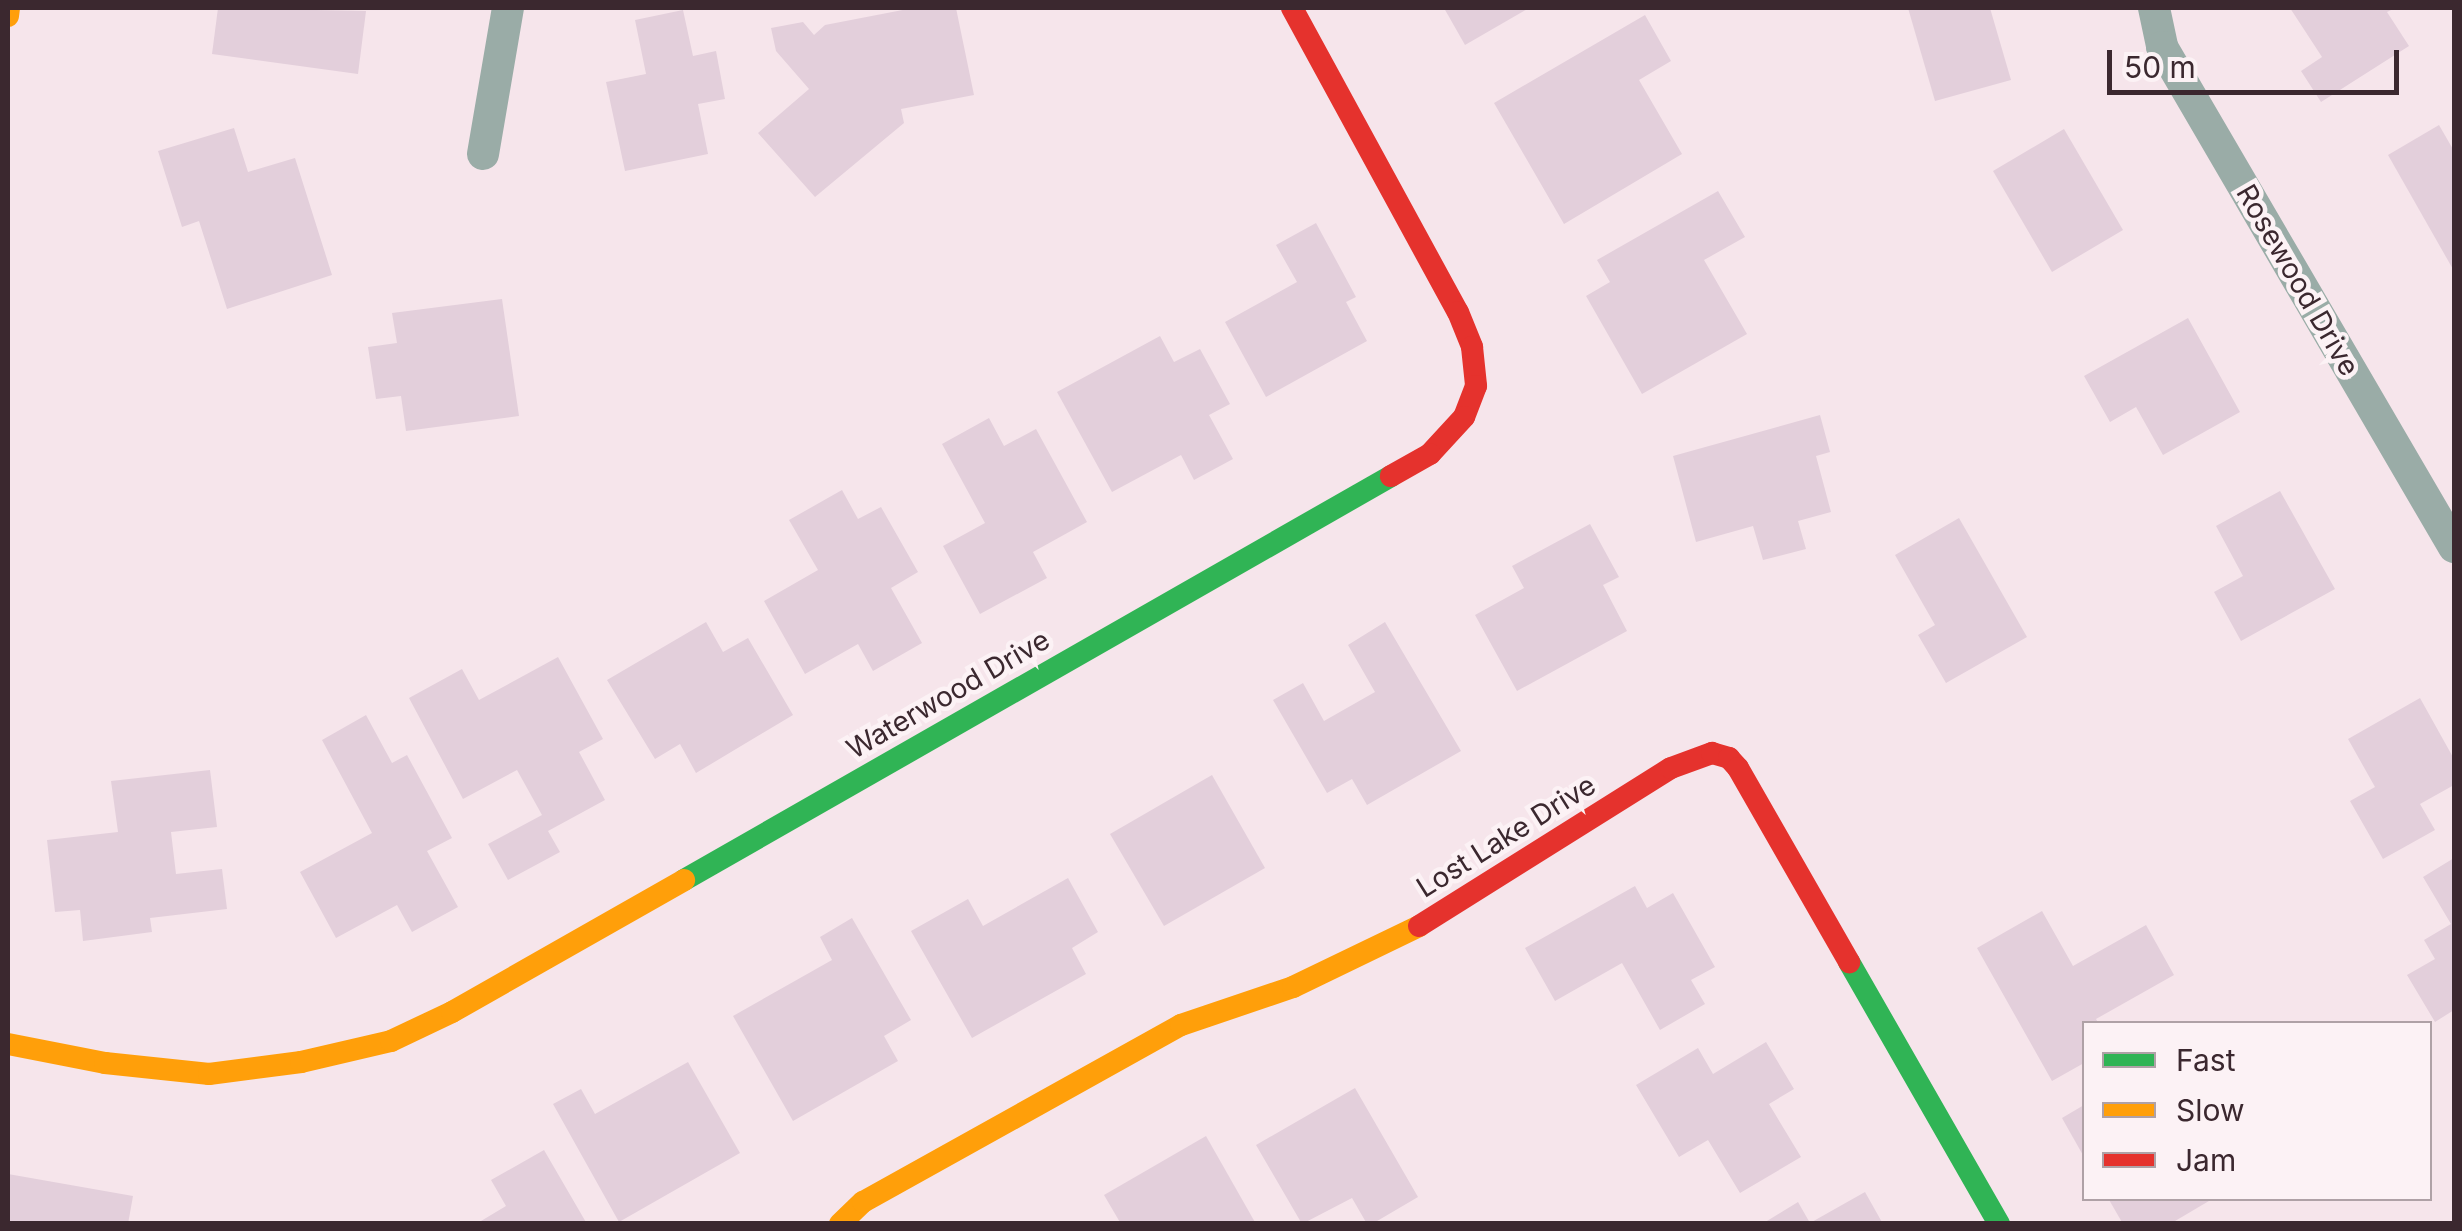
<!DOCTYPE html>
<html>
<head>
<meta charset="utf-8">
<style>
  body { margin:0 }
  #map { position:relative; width:2462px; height:1231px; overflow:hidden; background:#f6e5eb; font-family:Inter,sans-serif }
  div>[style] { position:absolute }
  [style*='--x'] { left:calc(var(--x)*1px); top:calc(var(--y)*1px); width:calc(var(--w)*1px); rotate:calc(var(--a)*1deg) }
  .building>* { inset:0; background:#e3cfdb }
  .street>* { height:32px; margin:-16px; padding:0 16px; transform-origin:16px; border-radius:16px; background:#9aaca7 }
  .fast>* { height:22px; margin:-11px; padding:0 11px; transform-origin:11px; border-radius:11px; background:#30b455 }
  .slow>* { height:22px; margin:-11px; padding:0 11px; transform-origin:11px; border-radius:11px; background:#ff9f0a }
  .jam>* { height:22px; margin:-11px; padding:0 11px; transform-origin:11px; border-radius:11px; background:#e5322d }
  span { translate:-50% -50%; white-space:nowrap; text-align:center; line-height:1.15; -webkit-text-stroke:9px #fcf2f5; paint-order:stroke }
  .street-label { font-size:28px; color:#3b282f }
  .frame { position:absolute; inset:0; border:10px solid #3b282f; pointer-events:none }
  .legend { position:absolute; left:2082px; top:1021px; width:350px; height:180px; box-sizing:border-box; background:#fcf2f5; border:2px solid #afa1a6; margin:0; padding:12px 18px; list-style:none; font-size:30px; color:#3b282f }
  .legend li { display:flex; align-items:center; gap:20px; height:50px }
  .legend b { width:50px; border:2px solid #afa1a6 }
  .scale { position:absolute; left:2107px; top:50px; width:292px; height:45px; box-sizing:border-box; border:5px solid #3b282f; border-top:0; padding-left:12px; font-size:30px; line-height:35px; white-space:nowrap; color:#3b282f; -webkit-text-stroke:8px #fcf2f5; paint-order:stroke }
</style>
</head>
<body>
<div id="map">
  <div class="building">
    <i style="clip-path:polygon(218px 8px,366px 11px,358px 74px,212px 54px)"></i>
    <i style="clip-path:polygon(913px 8px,956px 8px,974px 95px,901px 109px,904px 123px,815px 197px,758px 133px,809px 89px,776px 51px,771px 28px,803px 22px,814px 35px,825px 25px)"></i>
    <i style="clip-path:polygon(1444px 8px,1529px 8px,1465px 45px)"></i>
    <i style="clip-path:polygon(1908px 8px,1990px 8px,2011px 80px,1935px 101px)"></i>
    <i style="clip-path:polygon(2290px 8px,2395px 8px,2387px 12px,2409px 46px,2321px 102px,2301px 71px,2322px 57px)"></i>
    <i style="clip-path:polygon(683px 10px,693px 56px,716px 51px,725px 99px,698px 104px,708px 154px,625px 171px,606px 82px,646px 74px,635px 20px)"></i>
    <i style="clip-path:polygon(1645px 15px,1671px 61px,1639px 80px,1682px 154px,1564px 224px,1494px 103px)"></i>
    <i style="clip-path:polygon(2439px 125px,2454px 151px,2454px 271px,2388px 155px)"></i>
    <i style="clip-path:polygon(234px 128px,248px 172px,295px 158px,332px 275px,227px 309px,199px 221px,182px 227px,158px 151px)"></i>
    <i style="clip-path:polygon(2064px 129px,2123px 230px,2052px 272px,1993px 171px)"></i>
    <i style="clip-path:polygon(1718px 191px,1745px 237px,1704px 260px,1747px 334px,1642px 394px,1586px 296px,1610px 282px,1597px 260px)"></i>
    <i style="clip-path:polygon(1316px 223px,1356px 297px,1346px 302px,1367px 341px,1266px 397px,1225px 322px,1297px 282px,1276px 245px)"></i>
    <i style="clip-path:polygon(502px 299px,519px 416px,406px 431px,401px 396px,376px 399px,368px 347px,397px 343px,392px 313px)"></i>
    <i style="clip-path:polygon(2188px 318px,2240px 412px,2163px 455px,2136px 407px,2110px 422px,2084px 376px)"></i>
    <i style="clip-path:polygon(1160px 336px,1174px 362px,1200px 349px,1230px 404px,1209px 415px,1233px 459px,1194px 480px,1181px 455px,1112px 492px,1057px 392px)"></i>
    <i style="clip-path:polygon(1820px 415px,1830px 452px,1816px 456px,1831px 512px,1798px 521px,1806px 549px,1763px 560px,1753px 526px,1696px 542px,1673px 456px)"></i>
    <i style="clip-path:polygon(989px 418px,1004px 446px,1036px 429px,1087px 522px,1033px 552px,1047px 578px,980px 614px,943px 546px,985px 523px,942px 444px)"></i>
    <i style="clip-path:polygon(842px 490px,858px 519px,881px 507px,918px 572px,891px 588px,922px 643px,873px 671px,858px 644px,805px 674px,764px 601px,818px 570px,789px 520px)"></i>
    <i style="clip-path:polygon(2280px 491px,2335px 589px,2241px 641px,2214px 592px,2243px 576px,2216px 526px)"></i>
    <i style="clip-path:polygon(1959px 518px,2027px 637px,1946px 683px,1918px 635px,1935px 625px,1895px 555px)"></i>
    <i style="clip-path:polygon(1590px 524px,1619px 577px,1603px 585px,1627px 631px,1517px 691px,1475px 615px,1524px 588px,1512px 566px)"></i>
    <i style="clip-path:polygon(706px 622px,723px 652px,748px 638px,793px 715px,696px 773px,680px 744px,655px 759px,607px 680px)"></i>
    <i style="clip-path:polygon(1385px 622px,1461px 751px,1367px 805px,1352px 779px,1327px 793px,1273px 700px,1303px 683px,1324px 721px,1375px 692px,1348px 645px)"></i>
    <i style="clip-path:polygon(558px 657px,603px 739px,579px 752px,605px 800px,548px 831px,560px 852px,508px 880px,488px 844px,542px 815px,517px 770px,463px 799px,409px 698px,462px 669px,479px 700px)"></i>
    <i style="clip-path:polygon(2420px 698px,2454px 759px,2454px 785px,2420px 804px,2435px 830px,2383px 859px,2350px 801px,2375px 787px,2348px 739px)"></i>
    <i style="clip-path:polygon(366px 715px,392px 763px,407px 755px,452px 838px,427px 851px,458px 907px,412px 932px,397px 905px,336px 938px,300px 872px,372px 833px,322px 740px)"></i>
    <i style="clip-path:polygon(210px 770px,217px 827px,171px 832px,176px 874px,222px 869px,227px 909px,150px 918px,152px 932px,83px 941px,80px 910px,55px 912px,47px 840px,118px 832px,111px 781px)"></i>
    <i style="clip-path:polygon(1212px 775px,1265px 868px,1164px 926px,1110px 834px)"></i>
    <i style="clip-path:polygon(2454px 858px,2454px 1010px,2435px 1022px,2407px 975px,2435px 959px,2424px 940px,2451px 924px,2423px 877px)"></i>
    <i style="clip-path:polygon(1068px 878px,1098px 932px,1072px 948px,1086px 974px,972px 1038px,911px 931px,968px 899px,983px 926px)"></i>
    <i style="clip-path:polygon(1635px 886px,1647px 908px,1673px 893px,1715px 967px,1691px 980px,1705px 1004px,1660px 1030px,1622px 963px,1555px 1001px,1525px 948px)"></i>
    <i style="clip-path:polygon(2042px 911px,2073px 966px,2146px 925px,2174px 975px,2096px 1019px,2099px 1024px,2084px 1024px,2084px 1063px,2052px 1081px,1977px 948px)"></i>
    <i style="clip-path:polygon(852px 918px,911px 1020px,884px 1036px,898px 1061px,793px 1121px,733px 1016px,832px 960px,820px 937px)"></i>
    <i style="clip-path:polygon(1766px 1042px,1794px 1089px,1769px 1104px,1801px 1157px,1740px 1193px,1708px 1140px,1679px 1157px,1636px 1085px,1698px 1048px,1713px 1074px)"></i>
    <i style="clip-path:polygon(688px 1062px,740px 1153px,619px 1222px,553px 1104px,581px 1089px,595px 1114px)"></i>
    <i style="clip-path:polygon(1355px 1088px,1418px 1197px,1372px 1224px,1367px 1224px,1352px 1198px,1302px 1224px,1256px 1145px)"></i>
    <i style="clip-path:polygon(2084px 1105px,2084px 1157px,2062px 1118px)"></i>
    <i style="clip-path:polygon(1206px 1136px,1256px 1224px,1121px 1224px,1104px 1195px)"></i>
    <i style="clip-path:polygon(544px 1150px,587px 1224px,476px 1224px,506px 1206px,491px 1180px)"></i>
    <i style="clip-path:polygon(8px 1174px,133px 1196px,128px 1224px,8px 1224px)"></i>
    <i style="clip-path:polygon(1865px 1192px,1883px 1224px,1762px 1224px,1798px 1202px,1810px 1223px)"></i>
    <i style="clip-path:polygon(2108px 1198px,2214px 1198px,2170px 1224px,2123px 1224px)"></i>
  </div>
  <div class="street">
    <i style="--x:2154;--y:8;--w:40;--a:78"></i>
    <i style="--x:2162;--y:47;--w:579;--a:59.72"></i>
    <i style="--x:483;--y:154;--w:148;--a:-80.3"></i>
  </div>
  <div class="fast">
    <i style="--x:684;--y:880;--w:814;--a:-29.74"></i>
    <i style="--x:1849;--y:962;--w:302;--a:60.2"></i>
  </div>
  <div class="slow">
    <i style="--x:8;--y:16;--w:8;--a:-83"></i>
    <i style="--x:8;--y:1044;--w:99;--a:11.1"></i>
    <i style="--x:105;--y:1063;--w:105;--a:6"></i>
    <i style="--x:209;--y:1074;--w:93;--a:-7.4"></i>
    <i style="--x:301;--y:1062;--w:92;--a:-13.1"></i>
    <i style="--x:391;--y:1041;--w:68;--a:-25.4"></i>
    <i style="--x:452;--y:1012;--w:267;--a:-29.6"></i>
    <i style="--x:840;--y:1224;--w:32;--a:-44"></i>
    <i style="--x:863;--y:1202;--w:364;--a:-29.1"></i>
    <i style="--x:1181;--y:1025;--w:118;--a:-18.7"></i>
    <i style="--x:1293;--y:987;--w:140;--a:-25.8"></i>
  </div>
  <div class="jam">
    <i style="--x:1292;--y:8;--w:346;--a:61.4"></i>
    <i style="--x:1458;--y:312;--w:38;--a:68"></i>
    <i style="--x:1472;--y:347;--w:39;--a:84"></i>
    <i style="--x:1476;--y:386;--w:33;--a:111"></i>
    <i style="--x:1464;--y:417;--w:50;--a:132.6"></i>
    <i style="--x:1430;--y:454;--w:45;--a:150.6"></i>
    <i style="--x:1419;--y:926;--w:297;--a:-32.1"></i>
    <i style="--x:1671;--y:768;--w:44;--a:-20.1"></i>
    <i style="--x:1712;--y:753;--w:18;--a:16"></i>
    <i style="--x:1729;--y:758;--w:13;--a:48"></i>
    <i style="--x:1738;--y:768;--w:224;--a:60.2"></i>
  </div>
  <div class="street-label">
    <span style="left:2298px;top:280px;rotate:60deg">Rosewood Drive</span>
    <span style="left:948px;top:694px;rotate:-30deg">Waterwood Drive</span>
    <span style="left:1506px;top:836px;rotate:-32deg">Lost Lake Drive</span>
  </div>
  <div class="frame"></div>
  <ul class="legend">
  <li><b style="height:12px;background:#30b455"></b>Fast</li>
  <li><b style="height:12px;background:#ff9f0a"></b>Slow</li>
  <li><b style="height:12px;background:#e5322d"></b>Jam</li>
  </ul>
  <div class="scale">50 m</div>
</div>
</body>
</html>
